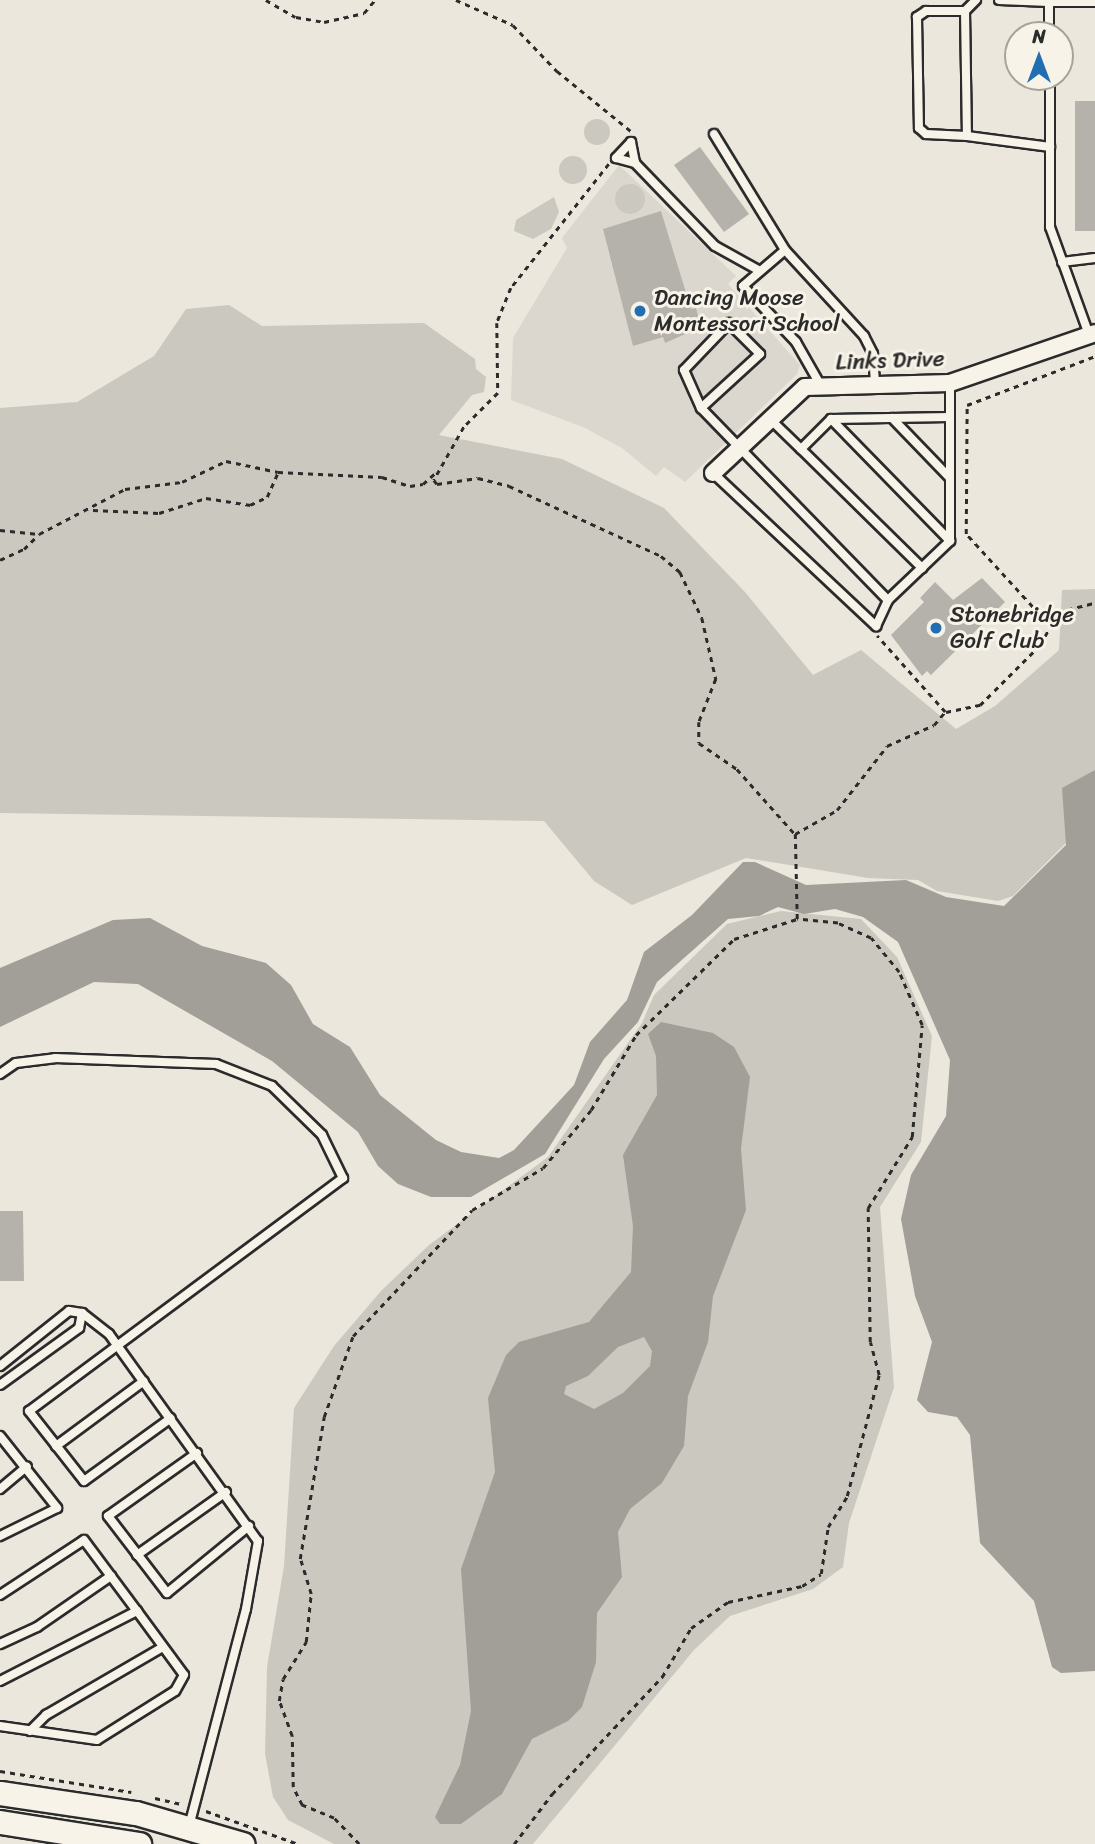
<!DOCTYPE html>
<html>
<head>
<meta charset="utf-8">
<style>
  body { margin:0 }
  #map { position:relative; width:1095px; height:1844px; overflow:hidden; background:#ebe7dd; font-family:Sriracha,sans-serif }
  div>[style] { position:absolute }
  [style*='--x'] { left:calc(var(--x)*1px); top:calc(var(--y)*1px); width:calc(var(--w)*1px); rotate:calc(var(--a)*1deg) }
  .built>* { inset:0; background:#dbd7ce }
  .green>* { inset:0; background:#cbc8bf }
  .round { border-radius:50% }
  .water>* { inset:0; background:#a29f98 }
  .building>* { inset:0; background:#b5b2ab }
  .path>* { height:2.5px; margin-top:-1.25px; transform-origin:0; background:repeating-linear-gradient(90deg,#2b2b2b 0 5px,transparent 0 10px) }
  .roads { filter:drop-shadow(2px 0 #2b2b2b) drop-shadow(-2px 0 #2b2b2b) drop-shadow(0 2px #2b2b2b) drop-shadow(0 -2px #2b2b2b) }
  .lane>* { height:8px; margin:-4px; padding:0 4px; transform-origin:4px; border-radius:4px; background:#f7f3e8 }
  .street>* { height:16px; margin:-8px; padding:0 8px; transform-origin:8px; border-radius:8px; background:#f7f3e8 }
  .secondary>* { height:23px; margin:-11.5px; padding:0 11.5px; transform-origin:11.5px; border-radius:11.5px; background:#f7f3e8 }
  .dots>* { width:19px; height:19px; translate:-50% -50%; box-sizing:border-box; border:4px solid #f7f3e8; border-radius:50% }
  span { translate:-50% -50%; white-space:nowrap; text-align:center; line-height:1.15; -webkit-text-stroke:6px #f7f3e8; paint-order:stroke }
  .poi-label { font-size:23px; color:#2b2b2b }
  .left { translate:0 -50%; text-align:left }
  .street-label { font-size:23px; color:#2b2b2b }
  .north { position:absolute; left:1004px; top:21px; width:70px; height:70px; box-sizing:border-box; background:#f7f3e8; border:2px solid #a5a39c; border-radius:50%; rotate:0deg; font-size:19px; font-weight:700; line-height:28px; text-align:center; color:#2b2b2b }
  .north::after { content:''; display:block; margin:auto; width:24px; height:32px; background:#1f6fb2; clip-path:polygon(50% 0,100% 100%,50% 72%,0 100%) }
</style>
</head>
<body>
<div id="map">
  <div class="built">
    <i style="clip-path:polygon(619px 165px,736px 276px,728px 284px,800px 365px,797px 374px,685px 482px,664px 467px,656px 476px,622px 448px,583px 427px,511px 400px,513px 338px,567px 248px,562px 238px)"></i>
  </div>
  <div class="green">
    <i class="round" style="left:584px;top:119px;width:26px;height:26px"></i>
    <i class="round" style="left:559px;top:156px;width:28px;height:28px"></i>
    <i class="round" style="left:615px;top:184px;width:30px;height:30px"></i>
    <i style="clip-path:polygon(554px 197px,559px 212px,551px 229px,533px 239px,514px 231px,516px 220px)"></i>
    <i style="clip-path:polygon(229px 305px,262px 326px,424px 323px,475px 359px,476px 369px,486px 377px,484px 392px,472px 395px,439px 435px,562px 459px,664px 508px,745px 592px,813px 675px,861px 650px,956px 729px,995px 706px,1059px 650px,1062px 590px,1095px 589px,1095px 814px,1013px 896px,998px 901px,937px 891px,918px 880px,868px 878px,746px 858px,632px 905px,594px 881px,544px 821px,0 813px,0 408px,77px 402px,154px 356px,186px 309px)"></i>
    <i style="clip-path:polygon(781px 911px,861px 919px,897px 957px,932px 1036px,921px 1142px,880px 1207px,894px 1387px,849px 1523px,843px 1567px,813px 1589px,730px 1616px,694px 1650px,533px 1844px,334px 1844px,288px 1820px,273px 1797px,265px 1754px,267px 1667px,284px 1566px,294px 1408px,334px 1346px,381px 1291px,429px 1245px,548px 1157px,642px 1023px,654px 995px,727px 924px)"></i>
  </div>
  <div class="water">
    <i style="clip-path:polygon(1095px 770px,1095px 1671px,1061px 1673px,1052px 1667px,1034px 1601px,980px 1543px,970px 1435px,957px 1417px,928px 1412px,917px 1400px,932px 1342px,915px 1296px,901px 1219px,911px 1175px,946px 1116px,950px 1060px,898px 942px,863px 917px,835px 909px,804px 914px,778px 907px,759px 916px,728px 919px,657px 982px,638px 1022px,604px 1059px,545px 1154px,471px 1197px,431px 1197px,398px 1184px,378px 1166px,358px 1132px,272px 1061px,138px 984px,94px 982px,0 1027px,0 968px,113px 920px,150px 918px,202px 946px,266px 963px,291px 985px,313px 1024px,350px 1047px,380px 1095px,436px 1140px,461px 1152px,499px 1158px,514px 1150px,574px 1085px,590px 1042px,627px 1000px,644px 952px,692px 915px,743px 862px,755px 862px,806px 885px,906px 880px,946px 897px,1004px 906px,1066px 845px,1062px 788px)"></i>
    <i style="clip-path:polygon(evenodd,661px 1022px,713px 1033px,734px 1047px,750px 1077px,741px 1149px,746px 1210px,713px 1296px,708px 1342px,688px 1396px,684px 1446px,662px 1483px,630px 1509px,618px 1532px,622px 1577px,597px 1613px,596px 1662px,582px 1707px,568px 1721px,532px 1739px,502px 1794px,461px 1824px,440px 1824px,435px 1817px,460px 1765px,471px 1711px,461px 1569px,495px 1472px,488px 1398px,506px 1355px,519px 1342px,589px 1322px,631px 1272px,633px 1226px,623px 1155px,657px 1095px,656px 1056px,648px 1034px,661px 1022px,644px 1337px,652px 1351px,650px 1366px,623px 1393px,594px 1409px,564px 1394px,566px 1386px,588px 1376px,618px 1347px,644px 1337px)"></i>
  </div>
  <div class="building">
    <i style="clip-path:polygon(1075px 101px,1095px 101px,1095px 231px,1075px 231px)"></i>
    <i style="clip-path:polygon(700px 147px,749px 214px,724px 232px,674px 165px)"></i>
    <i style="clip-path:polygon(661px 211px,691px 309px,696px 308px,701px 327px,665px 343px,663px 337px,633px 346px,603px 229px)"></i>
    <i style="clip-path:polygon(982px 578px,1005px 602px,931px 675px,927px 671px,922px 676px,891px 635px,924px 602px,920px 598px,935px 582px,953px 600px)"></i>
    <i style="clip-path:polygon(0 1211px,23px 1211px,24px 1281px,0 1281px)"></i>
  </div>
  <div class="path">
    <i style="--x:266;--y:0;--w:34;--a:30"></i>
    <i style="--x:296;--y:17;--w:28;--a:10"></i>
    <i style="--x:324;--y:22;--w:41;--a:-12.7"></i>
    <i style="--x:364;--y:13;--w:17;--a:-50"></i>
    <i style="--x:456;--y:0;--w:62;--a:23.7"></i>
    <i style="--x:513;--y:25;--w:64;--a:46.3"></i>
    <i style="--x:557;--y:71;--w:97;--a:39.1"></i>
    <i style="--x:609;--y:164;--w:158;--a:128.3"></i>
    <i style="--x:511;--y:288;--w:38;--a:112"></i>
    <i style="--x:497;--y:323;--w:70;--a:89.2"></i>
    <i style="--x:498;--y:393;--w:48;--a:135"></i>
    <i style="--x:464;--y:427;--w:61;--a:119.5"></i>
    <i style="--x:434;--y:480;--w:5;--a:53"></i>
    <i style="--x:437;--y:484;--w:41;--a:-8.3"></i>
    <i style="--x:478;--y:478;--w:32;--a:14"></i>
    <i style="--x:509;--y:486;--w:167;--a:24.7"></i>
    <i style="--x:661;--y:556;--w:25;--a:40"></i>
    <i style="--x:680;--y:572;--w:51;--a:64.4"></i>
    <i style="--x:702;--y:618;--w:63;--a:77.1"></i>
    <i style="--x:716;--y:679;--w:46;--a:111.6"></i>
    <i style="--x:699;--y:722;--w:21;--a:90"></i>
    <i style="--x:699;--y:743;--w:46;--a:34.4"></i>
    <i style="--x:737;--y:769;--w:87;--a:48.3"></i>
    <i style="--x:795;--y:834;--w:48;--a:-29.7"></i>
    <i style="--x:837;--y:810;--w:81;--a:-52"></i>
    <i style="--x:887;--y:746;--w:51;--a:-24.1"></i>
    <i style="--x:934;--y:725;--w:17;--a:-50"></i>
    <i style="--x:945;--y:712;--w:102;--a:-131.8"></i>
    <i style="--x:93;--y:510;--w:66;--a:2.6"></i>
    <i style="--x:159;--y:513;--w:49;--a:-17.7"></i>
    <i style="--x:206;--y:498;--w:45;--a:9"></i>
    <i style="--x:250;--y:505;--w:19;--a:-25"></i>
    <i style="--x:267;--y:497;--w:27;--a:-66"></i>
    <i style="--x:0;--y:530;--w:39;--a:6"></i>
    <i style="--x:39;--y:534;--w:97;--a:-27.6"></i>
    <i style="--x:125;--y:489;--w:57;--a:-7"></i>
    <i style="--x:182;--y:482;--w:49;--a:-25.5"></i>
    <i style="--x:226;--y:461;--w:53;--a:11.9"></i>
    <i style="--x:278;--y:472;--w:104;--a:2.8"></i>
    <i style="--x:382;--y:477;--w:29;--a:18"></i>
    <i style="--x:410;--y:486;--w:13;--a:-9"></i>
    <i style="--x:423;--y:484;--w:15;--a:-42"></i>
    <i style="--x:0;--y:560;--w:26;--a:-25"></i>
    <i style="--x:24;--y:549;--w:21;--a:-45"></i>
    <i style="--x:1058;--y:612;--w:19;--a:174"></i>
    <i style="--x:1039;--y:614;--w:108;--a:-132.4"></i>
    <i style="--x:966;--y:534;--w:129;--a:-89.6"></i>
    <i style="--x:967;--y:405;--w:137;--a:-20.9"></i>
    <i style="--x:946;--y:712;--w:35;--a:-12"></i>
    <i style="--x:980;--y:705;--w:85;--a:-45"></i>
    <i style="--x:1040;--y:645;--w:38;--a:-61"></i>
    <i style="--x:1058;--y:612;--w:38;--a:-14"></i>
    <i style="--x:0;--y:1771;--w:133;--a:9.1"></i>
    <i style="--x:155;--y:1798;--w:28;--a:13"></i>
    <i style="--x:206;--y:1811;--w:98;--a:19.7"></i>
    <i style="--x:359;--y:1844;--w:36;--a:-134"></i>
    <i style="--x:334;--y:1818;--w:35;--a:-158"></i>
    <i style="--x:302;--y:1805;--w:20;--a:-117"></i>
    <i style="--x:293;--y:1787;--w:51;--a:-91.1"></i>
    <i style="--x:292;--y:1736;--w:37;--a:-110"></i>
    <i style="--x:279;--y:1701;--w:22;--a:-80"></i>
    <i style="--x:283;--y:1679;--w:44;--a:-58.1"></i>
    <i style="--x:306;--y:1642;--w:48;--a:-84.1"></i>
    <i style="--x:311;--y:1594;--w:37;--a:-107"></i>
    <i style="--x:300;--y:1559;--w:144;--a:-80.4"></i>
    <i style="--x:324;--y:1417;--w:86;--a:-70.3"></i>
    <i style="--x:353;--y:1336;--w:173;--a:-46.6"></i>
    <i style="--x:472;--y:1210;--w:82;--a:-30.6"></i>
    <i style="--x:543;--y:1168;--w:75;--a:-50.4"></i>
    <i style="--x:591;--y:1110;--w:87;--a:-59"></i>
    <i style="--x:636;--y:1035;--w:137;--a:-44.4"></i>
    <i style="--x:734;--y:939;--w:66;--a:-17.6"></i>
    <i style="--x:797;--y:919;--w:85;--a:-91.3"></i>
    <i style="--x:514;--y:1844;--w:63;--a:-52.8"></i>
    <i style="--x:552;--y:1794;--w:161;--a:-46.8"></i>
    <i style="--x:662;--y:1677;--w:57;--a:-59.4"></i>
    <i style="--x:691;--y:1628;--w:45;--a:-35.1"></i>
    <i style="--x:728;--y:1602;--w:76;--a:-12.2"></i>
    <i style="--x:802;--y:1586;--w:22;--a:-32"></i>
    <i style="--x:821;--y:1574;--w:48;--a:-81.5"></i>
    <i style="--x:828;--y:1527;--w:36;--a:-58"></i>
    <i style="--x:847;--y:1496;--w:125;--a:-75.2"></i>
    <i style="--x:879;--y:1375;--w:34;--a:-105"></i>
    <i style="--x:870;--y:1342;--w:134;--a:-90.9"></i>
    <i style="--x:868;--y:1208;--w:84;--a:-58.2"></i>
    <i style="--x:912;--y:1137;--w:112;--a:-84.9"></i>
    <i style="--x:922;--y:1025;--w:58;--a:-113.5"></i>
    <i style="--x:899;--y:972;--w:44;--a:-129.5"></i>
    <i style="--x:871;--y:938;--w:36;--a:-156"></i>
    <i style="--x:838;--y:923;--w:41;--a:-174.4"></i>
  </div>
  <div class="roads">
    <div class="lane">
      <i style="--x:976;--y:0;--w:16;--a:135"></i>
      <i style="--x:965;--y:11;--w:125;--a:89.1"></i>
      <i style="--x:967;--y:136;--w:84;--a:7.5"></i>
      <i style="--x:999;--y:0;--w:50;--a:2.3"></i>
      <i style="--x:1049;--y:2;--w:33;--a:90"></i>
      <i style="--x:1049;--y:2;--w:46;--a:0"></i>
      <i style="--x:965;--y:11;--w:39;--a:180"></i>
      <i style="--x:926;--y:11;--w:11;--a:146"></i>
      <i style="--x:917;--y:17;--w:111;--a:89"></i>
      <i style="--x:919;--y:128;--w:9;--a:41"></i>
      <i style="--x:926;--y:134;--w:41;--a:2.8"></i>
      <i style="--x:1050;--y:77;--w:150;--a:90"></i>
      <i style="--x:1050;--y:227;--w:115;--a:70.1"></i>
      <i style="--x:714;--y:134;--w:136;--a:58.5"></i>
      <i style="--x:631;--y:142;--w:21;--a:79"></i>
      <i style="--x:635;--y:163;--w:115;--a:46.1"></i>
      <i style="--x:715;--y:246;--w:51;--a:29.1"></i>
      <i style="--x:631;--y:142;--w:22;--a:133"></i>
      <i style="--x:616;--y:158;--w:20;--a:15"></i>
      <i style="--x:1062;--y:262;--w:33;--a:-7"></i>
      <i style="--x:821;--y:386;--w:51;--a:-119.6"></i>
      <i style="--x:796;--y:342;--w:77;--a:-133.4"></i>
      <i style="--x:743;--y:286;--w:55;--a:-40.6"></i>
      <i style="--x:785;--y:250;--w:117;--a:47.4"></i>
      <i style="--x:864;--y:336;--w:20;--a:63"></i>
      <i style="--x:873;--y:354;--w:31;--a:86"></i>
      <i style="--x:701;--y:408;--w:80;--a:-42.5"></i>
      <i style="--x:760;--y:354;--w:44;--a:-135"></i>
      <i style="--x:729;--y:323;--w:65;--a:133.8"></i>
      <i style="--x:684;--y:370;--w:42;--a:65.9"></i>
      <i style="--x:701;--y:408;--w:268;--a:45.8"></i>
      <i style="--x:769;--y:418;--w:45;--a:44.1"></i>
      <i style="--x:801;--y:449;--w:42;--a:-45"></i>
      <i style="--x:831;--y:419;--w:119;--a:-1"></i>
      <i style="--x:892;--y:418;--w:83;--a:46"></i>
      <i style="--x:831;--y:419;--w:170;--a:45.7"></i>
      <i style="--x:801;--y:449;--w:170;--a:44.5"></i>
      <i style="--x:713;--y:473;--w:224;--a:43.2"></i>
      <i style="--x:876;--y:626;--w:29;--a:-65"></i>
      <i style="--x:888;--y:600;--w:86;--a:-43.6"></i>
      <i style="--x:950;--y:541;--w:158;--a:-90"></i>
      <i style="--x:0;--y:1074;--w:19;--a:-35"></i>
      <i style="--x:16;--y:1063;--w:39;--a:-7"></i>
      <i style="--x:55;--y:1058;--w:161;--a:2.1"></i>
      <i style="--x:216;--y:1064;--w:60;--a:21.4"></i>
      <i style="--x:272;--y:1086;--w:70;--a:44.4"></i>
      <i style="--x:322;--y:1135;--w:48;--a:64"></i>
      <i style="--x:343;--y:1178;--w:391;--a:143.4"></i>
      <i style="--x:29;--y:1411;--w:89;--a:51.8"></i>
      <i style="--x:84;--y:1481;--w:107;--a:-35.9"></i>
      <i style="--x:82;--y:1313;--w:34;--a:38"></i>
      <i style="--x:109;--y:1334;--w:255;--a:54.3"></i>
      <i style="--x:258;--y:1541;--w:69;--a:100"></i>
      <i style="--x:246;--y:1609;--w:225;--a:104.7"></i>
      <i style="--x:0;--y:1366;--w:88;--a:-38.6"></i>
      <i style="--x:69;--y:1311;--w:13;--a:9"></i>
      <i style="--x:82;--y:1313;--w:15;--a:101"></i>
      <i style="--x:79;--y:1328;--w:97;--a:144.2"></i>
      <i style="--x:0;--y:1436;--w:92;--a:51.6"></i>
      <i style="--x:57;--y:1508;--w:64;--a:153.8"></i>
      <i style="--x:56;--y:1446;--w:109;--a:-36.5"></i>
      <i style="--x:197;--y:1453;--w:109;--a:144.7"></i>
      <i style="--x:108;--y:1516;--w:97;--a:52.5"></i>
      <i style="--x:167;--y:1593;--w:106;--a:-39.3"></i>
      <i style="--x:0;--y:1489;--w:35;--a:-40"></i>
      <i style="--x:137;--y:1555;--w:109;--a:-35.3"></i>
      <i style="--x:0;--y:1595;--w:100;--a:-33.2"></i>
      <i style="--x:84;--y:1540;--w:89;--a:53.3"></i>
      <i style="--x:0;--y:1644;--w:41;--a:-24.7"></i>
      <i style="--x:37;--y:1627;--w:90;--a:-34.6"></i>
      <i style="--x:0;--y:1681;--w:154;--a:-27.1"></i>
      <i style="--x:137;--y:1611;--w:79;--a:53.7"></i>
      <i style="--x:184;--y:1675;--w:18;--a:119"></i>
      <i style="--x:175;--y:1691;--w:92;--a:147.9"></i>
      <i style="--x:97;--y:1740;--w:98;--a:-171.8"></i>
      <i style="--x:30;--y:1731;--w:23;--a:-45"></i>
      <i style="--x:46;--y:1715;--w:135;--a:-30.2"></i>
    </div>
    <div class="street">
      <i style="--x:713;--y:473;--w:126;--a:-43.1"></i>
      <i style="--x:805;--y:387;--w:145;--a:-1.6"></i>
      <i style="--x:950;--y:383;--w:153;--a:-19"></i>
    </div>
    <div class="secondary">
      <i style="--x:0;--y:1793;--w:137;--a:8.4"></i>
      <i style="--x:136;--y:1813;--w:111;--a:16.2"></i>
      <i style="--x:0;--y:1822;--w:141;--a:9"></i>
    </div>
  </div>
  <div class="dots">
    <i style="left:640px;top:311px;background:#1f6fb2"></i>
    <i style="left:936px;top:628px;background:#1f6fb2"></i>
  </div>
  <div class="poi-label">
    <span class="left" style="left:654px;top:311px">Dancing Moose<br>Montessori School</span>
    <span class="left" style="left:950px;top:628px">Stonebridge<br>Golf Club</span>
  </div>
  <div class="street-label">
    <span style="left:890px;top:361px;rotate:-2deg">Links Drive</span>
  </div>
  <div class="north">N</div>
</div>
</body>
</html>
